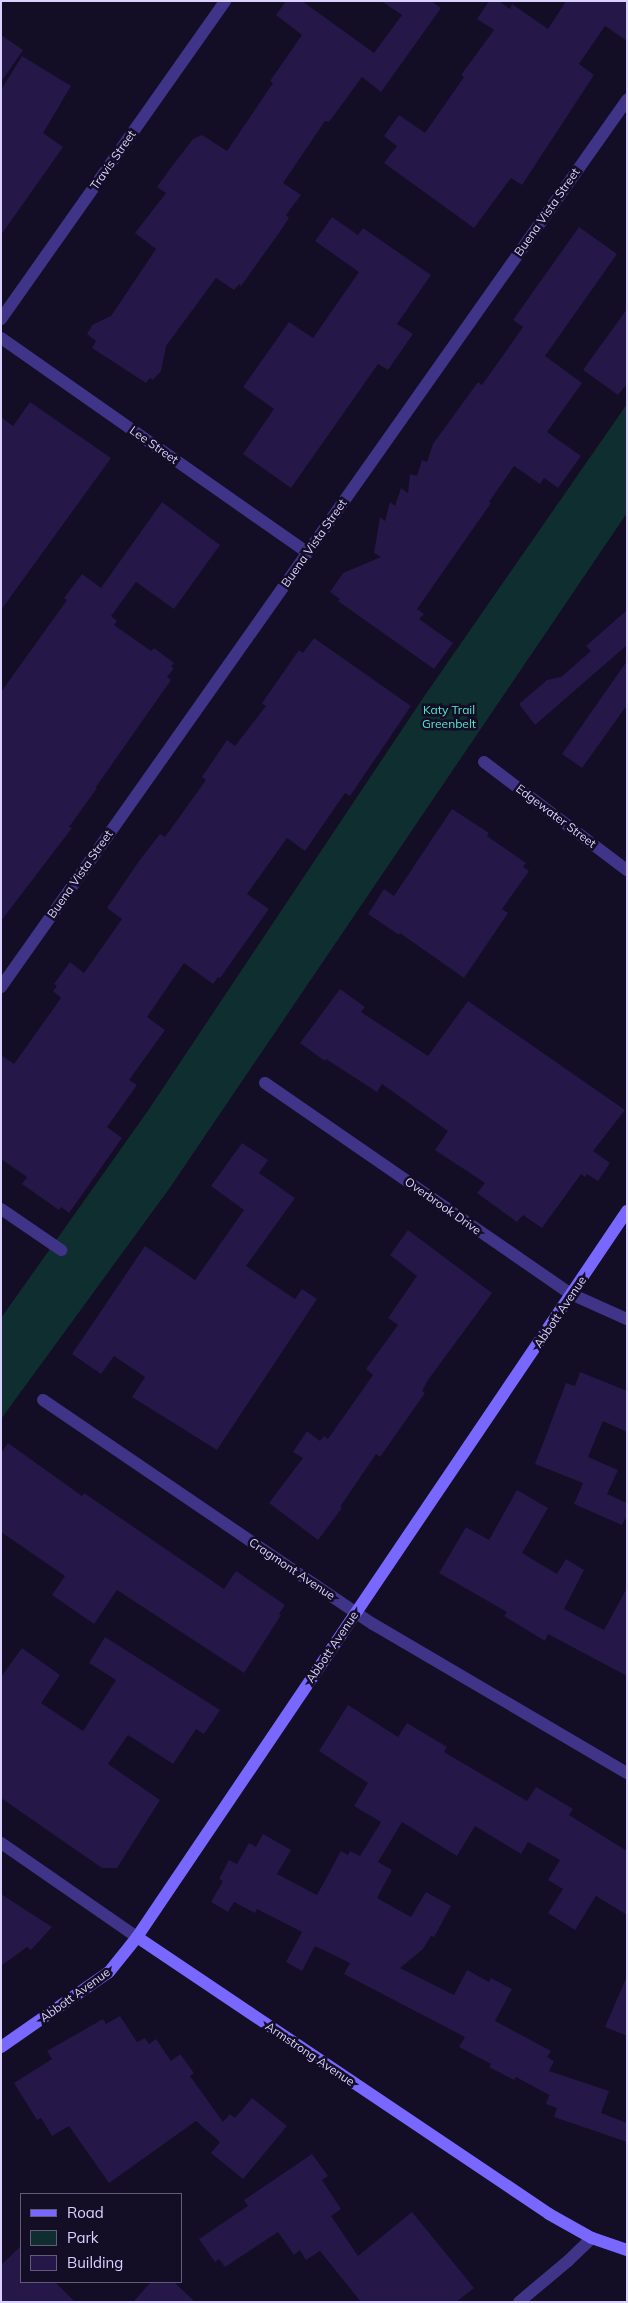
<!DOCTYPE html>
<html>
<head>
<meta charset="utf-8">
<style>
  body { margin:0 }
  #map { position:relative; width:628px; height:2303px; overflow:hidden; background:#130d25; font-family:Mulish,sans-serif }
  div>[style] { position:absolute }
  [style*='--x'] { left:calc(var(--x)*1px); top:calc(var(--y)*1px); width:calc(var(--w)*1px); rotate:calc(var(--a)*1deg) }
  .green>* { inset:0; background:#0f2e2f }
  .building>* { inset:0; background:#251747 }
  .street>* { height:12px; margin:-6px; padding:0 6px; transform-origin:6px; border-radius:6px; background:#3f3487 }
  .secondary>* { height:12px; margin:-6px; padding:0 6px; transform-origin:6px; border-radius:6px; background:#7868ff }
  span { translate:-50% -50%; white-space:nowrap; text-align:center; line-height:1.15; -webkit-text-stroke:5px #130d25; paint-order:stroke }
  .street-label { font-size:12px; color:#dad1ff }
  .park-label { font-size:12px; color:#54e8cf }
  .frame { position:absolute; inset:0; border:2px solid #dad1ff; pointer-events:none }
  .legend { position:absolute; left:20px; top:2193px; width:162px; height:90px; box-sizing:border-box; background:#130d25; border:1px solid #635b7c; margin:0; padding:6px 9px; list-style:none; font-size:15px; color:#dad1ff }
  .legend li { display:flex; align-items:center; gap:10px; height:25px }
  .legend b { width:25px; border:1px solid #635b7c }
</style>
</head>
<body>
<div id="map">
  <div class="green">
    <i style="clip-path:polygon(627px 404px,627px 513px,169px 1189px,1px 1419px,1px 1318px,147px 1112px,423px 698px)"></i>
  </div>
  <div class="building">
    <i style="clip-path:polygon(286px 1px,302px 1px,374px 53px,402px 15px,381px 1px,431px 1px,441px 8px,381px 92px,362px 77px,329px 122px,325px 121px,283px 183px,301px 195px,286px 215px,289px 218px,279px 233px,241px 286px,239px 284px,234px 290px,216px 278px,166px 346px,161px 371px,153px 380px,150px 378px,146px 383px,92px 348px,96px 341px,87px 334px,92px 325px,111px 316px,156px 249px,135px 233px,166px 193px,157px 187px,170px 169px,193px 139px,202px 135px,227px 151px,273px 83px,270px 81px,302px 35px,276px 15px)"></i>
    <i style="clip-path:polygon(489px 1px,499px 1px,510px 9px,512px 4px,548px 29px,566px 1px,627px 1px,627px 41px,605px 26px,579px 64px,594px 75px,522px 185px,511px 178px,474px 228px,384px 163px,397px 146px,384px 136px,399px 115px,425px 133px,464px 77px,461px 75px,494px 30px,477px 19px)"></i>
    <i style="clip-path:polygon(1px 35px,23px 50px,1px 82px)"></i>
    <i style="clip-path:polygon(22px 56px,71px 86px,43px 133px,63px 147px,1px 235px,1px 90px)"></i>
    <i style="clip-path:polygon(332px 217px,358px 235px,363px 228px,431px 275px,397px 324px,413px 334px,388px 370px,378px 364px,291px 488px,243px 454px,274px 409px,243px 387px,289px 322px,313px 338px,359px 272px,315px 241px)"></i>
    <i style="clip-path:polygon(579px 227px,617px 254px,545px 356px,582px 383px,547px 432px,581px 456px,558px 488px,544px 478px,540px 484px,514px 466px,489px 502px,491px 503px,417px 609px,424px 614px,419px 619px,453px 643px,434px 669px,338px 601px,340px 599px,330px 592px,343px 573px,381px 557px,374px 553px,380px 517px,385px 521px,390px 502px,395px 506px,401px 488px,408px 493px,410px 474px,417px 476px,422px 460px,427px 462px,433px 444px,478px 382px,482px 385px,523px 327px,513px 320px)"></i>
    <i style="clip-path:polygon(627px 309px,627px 384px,618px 395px,583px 370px)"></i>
    <i style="clip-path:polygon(30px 402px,111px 458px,1px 610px,1px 417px,13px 426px)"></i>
    <i style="clip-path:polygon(162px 502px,220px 545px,174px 609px,136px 582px,111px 616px,117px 621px,114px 625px,151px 651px,154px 648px,174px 663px,171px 667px,174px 668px,167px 677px,171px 680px,96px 787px,97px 788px,69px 827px,72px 828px,1px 921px,1px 692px,67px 600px,64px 598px,82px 574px,101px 588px)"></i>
    <i style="clip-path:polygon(627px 610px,627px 645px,535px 725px,519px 704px,547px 680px,561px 677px,591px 651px,586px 646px)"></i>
    <i style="clip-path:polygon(314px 638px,411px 706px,350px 796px,345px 793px,305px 851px,287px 838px,247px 894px,269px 909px,220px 978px,218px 977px,213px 984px,184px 963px,147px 1017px,165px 1030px,129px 1080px,137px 1085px,107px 1127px,122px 1138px,69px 1213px,61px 1207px,59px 1210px,22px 1184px,27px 1177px,1px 1159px,1px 1055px,14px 1064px,61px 998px,53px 991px,57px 986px,54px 984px,70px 962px,84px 973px,122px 919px,107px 908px,139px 861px,160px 834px,165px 837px,206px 780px,202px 777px,227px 740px,235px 746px,266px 706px,262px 703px,299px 650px,303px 653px)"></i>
    <i style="clip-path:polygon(627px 661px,627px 705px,582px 768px,562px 754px)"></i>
    <i style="clip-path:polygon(452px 809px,489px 833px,487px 836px,526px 863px,523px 867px,529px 871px,502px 909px,508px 913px,464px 978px,400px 933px,399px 935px,368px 914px,384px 889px,394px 896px)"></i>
    <i style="clip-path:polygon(340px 989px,365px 1007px,361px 1012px,428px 1056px,468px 1001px,625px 1110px,593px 1151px,610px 1163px,598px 1181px,587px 1174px,585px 1177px,581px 1174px,542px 1228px,523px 1215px,517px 1222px,477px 1193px,485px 1183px,435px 1150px,448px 1131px,382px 1084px,377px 1092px,326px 1059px,325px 1061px,300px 1043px)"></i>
    <i style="clip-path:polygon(242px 1143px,268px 1160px,259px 1173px,295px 1198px,246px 1266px,295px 1299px,302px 1289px,317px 1299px,217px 1450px,132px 1397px,145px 1377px,114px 1356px,101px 1374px,72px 1354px,145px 1246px,195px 1280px,244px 1210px,211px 1186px)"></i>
    <i style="clip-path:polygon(408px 1230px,492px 1293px,428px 1380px,422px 1391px,425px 1393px,380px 1457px,376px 1454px,340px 1507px,342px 1508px,318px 1540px,269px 1503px,303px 1458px,293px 1452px,307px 1431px,320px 1441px,324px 1436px,328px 1439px,373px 1375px,366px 1369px,398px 1325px,388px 1318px,417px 1276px,390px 1255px)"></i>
    <i style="clip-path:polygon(580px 1372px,627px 1391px,627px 1432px,603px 1421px,588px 1457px,618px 1470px,607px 1494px,627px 1503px,627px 1515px,622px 1525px,574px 1504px,583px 1483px,535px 1464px,566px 1383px,575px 1386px)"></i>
    <i style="clip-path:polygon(8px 1443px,82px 1496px,84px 1493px,224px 1589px,236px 1571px,285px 1605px,279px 1614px,281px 1615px,244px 1673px,117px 1590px,94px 1624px,52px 1595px,65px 1576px,1px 1532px,1px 1453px)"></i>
    <i style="clip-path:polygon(517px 1490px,548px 1508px,522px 1553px,557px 1574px,566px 1559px,584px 1570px,564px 1609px,604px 1630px,627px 1588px,627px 1676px,548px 1634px,545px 1641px,504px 1616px,507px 1612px,439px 1573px,466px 1527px,489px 1540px)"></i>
    <i style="clip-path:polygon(105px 1637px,220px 1710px,204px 1734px,196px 1729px,173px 1764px,128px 1735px,108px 1764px,160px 1800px,117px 1868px,102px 1868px,1px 1798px,1px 1677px,22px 1648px,60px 1675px,41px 1703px,83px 1731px,116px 1680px,89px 1663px)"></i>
    <i style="clip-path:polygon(348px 1705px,398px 1737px,407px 1723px,447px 1747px,444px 1752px,527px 1801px,536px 1787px,573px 1809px,569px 1815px,627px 1851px,627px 1915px,596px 1896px,575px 1930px,548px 1913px,563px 1889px,548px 1880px,560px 1860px,528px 1842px,521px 1854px,475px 1826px,457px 1856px,402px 1822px,378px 1862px,392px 1870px,377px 1898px,411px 1917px,426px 1892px,451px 1906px,434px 1937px,431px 1936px,423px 1949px,400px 1968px,454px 1995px,467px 1970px,489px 1982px,491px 1978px,512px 1989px,495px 2021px,551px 2051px,547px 2057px,554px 2061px,549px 2071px,609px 2091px,601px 2113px,627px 2123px,627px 2142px,554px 2117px,557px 2108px,546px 2104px,549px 2095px,516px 2077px,514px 2080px,489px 2067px,491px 2064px,459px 2047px,465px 2037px,344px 1974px,350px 1963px,315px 1946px,302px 1971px,286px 1962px,302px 1932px,257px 1909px,255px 1913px,234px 1902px,228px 1912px,211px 1902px,223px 1881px,219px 1879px,229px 1860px,237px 1864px,249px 1843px,256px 1847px,263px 1834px,291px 1850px,277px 1874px,317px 1895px,341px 1851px,348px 1855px,350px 1851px,360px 1856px,381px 1822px,354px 1806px,368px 1783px,319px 1751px)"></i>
    <i style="clip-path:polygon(1px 1894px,52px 1927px,31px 1950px,27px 1947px,1px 1966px)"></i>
    <i style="clip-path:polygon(627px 1976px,627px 2036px,605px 2027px)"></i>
    <i style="clip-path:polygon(120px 2016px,137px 2042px,145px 2038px,149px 2044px,156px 2039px,171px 2061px,180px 2054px,194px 2073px,190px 2076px,223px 2122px,230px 2114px,235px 2118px,252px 2098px,287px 2126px,243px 2179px,211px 2153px,220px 2142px,196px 2121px,109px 2183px,69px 2126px,52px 2136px,41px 2118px,37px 2120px,14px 2083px,52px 2059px,47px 2051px,103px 2019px,106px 2024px)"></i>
    <i style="clip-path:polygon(312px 2154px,328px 2176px,322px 2180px,341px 2209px,331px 2216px,358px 2256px,412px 2212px,474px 2288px,456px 2302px,361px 2302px,320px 2251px,306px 2260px,300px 2250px,294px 2255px,278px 2232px,225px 2267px,219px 2259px,215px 2262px,199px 2239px,248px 2206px,244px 2200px)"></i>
    <i style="clip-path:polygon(21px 2246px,21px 2282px,55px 2282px,75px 2302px,1px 2302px,1px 2265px)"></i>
    <i style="clip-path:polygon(151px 2282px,174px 2282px,195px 2302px,133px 2302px)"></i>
  </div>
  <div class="street">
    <i style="--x:1;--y:319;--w:389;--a:-54.8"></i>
    <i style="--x:1;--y:338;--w:373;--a:35"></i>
    <i style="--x:484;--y:762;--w:179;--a:37.1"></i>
    <i style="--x:1;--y:987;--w:1086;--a:-54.79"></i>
    <i style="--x:265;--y:1083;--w:372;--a:34.6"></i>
    <i style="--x:571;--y:1294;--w:61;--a:24.1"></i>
    <i style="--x:1;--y:1209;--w:73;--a:34.3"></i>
    <i style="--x:43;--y:1400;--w:399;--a:34.2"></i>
    <i style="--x:373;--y:1624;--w:294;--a:30.4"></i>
    <i style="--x:1;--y:1843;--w:165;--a:34.7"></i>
    <i style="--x:519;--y:2302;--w:64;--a:-39.9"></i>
    <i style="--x:568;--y:2261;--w:33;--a:-44"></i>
  </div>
  <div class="secondary">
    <i style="--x:137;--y:1937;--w:496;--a:33.9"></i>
    <i style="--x:549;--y:2214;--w:49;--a:29.2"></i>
    <i style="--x:592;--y:2238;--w:37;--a:19"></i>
    <i style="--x:1;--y:2047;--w:131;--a:-34.8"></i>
    <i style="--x:109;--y:1972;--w:45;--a:-51.3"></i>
    <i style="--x:137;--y:1937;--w:876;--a:-55.98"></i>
  </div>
  <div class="street-label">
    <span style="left:113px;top:160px;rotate:-55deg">Travis Street</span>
    <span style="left:547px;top:212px;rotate:-55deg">Buena Vista Street</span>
    <span style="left:154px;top:445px;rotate:35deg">Lee Street</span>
    <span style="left:314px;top:543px;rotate:-55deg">Buena Vista Street</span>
    <span style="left:556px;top:816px;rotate:37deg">Edgewater Street</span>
    <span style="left:80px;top:874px;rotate:-55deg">Buena Vista Street</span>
    <span style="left:443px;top:1206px;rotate:35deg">Overbrook Drive</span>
    <span style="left:560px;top:1312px;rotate:-56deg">Abbott Avenue</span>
    <span style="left:292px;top:1569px;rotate:34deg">Cragmont Avenue</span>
    <span style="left:332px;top:1647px;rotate:-56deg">Abbott Avenue</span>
    <span style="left:75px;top:1995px;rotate:-36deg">Abbott Avenue</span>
    <span style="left:310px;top:2054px;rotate:34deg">Armstrong Avenue</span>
  </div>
  <div class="park-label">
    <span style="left:449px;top:717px">Katy Trail<br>Greenbelt</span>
  </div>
  <div class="frame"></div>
  <ul class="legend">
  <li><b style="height:6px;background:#7868ff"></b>Road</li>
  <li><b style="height:14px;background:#0f2e2f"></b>Park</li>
  <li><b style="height:14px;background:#251747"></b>Building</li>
  </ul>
</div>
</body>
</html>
